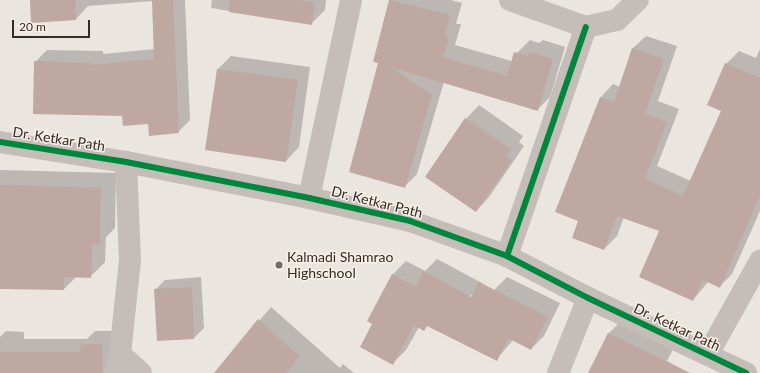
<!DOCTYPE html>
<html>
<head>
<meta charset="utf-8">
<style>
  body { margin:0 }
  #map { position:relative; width:760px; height:373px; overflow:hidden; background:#ebe5df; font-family:Lato,sans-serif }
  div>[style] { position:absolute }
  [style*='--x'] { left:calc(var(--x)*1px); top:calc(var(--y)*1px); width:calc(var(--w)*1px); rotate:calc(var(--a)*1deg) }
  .shadow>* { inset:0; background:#0003 }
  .building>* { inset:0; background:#bea8a1 }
  .minor>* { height:22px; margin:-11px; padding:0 11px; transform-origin:11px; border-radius:11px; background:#c4bdb8 }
  .cycleway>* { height:6px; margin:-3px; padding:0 3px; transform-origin:3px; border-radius:3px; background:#00873e }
  .dots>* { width:11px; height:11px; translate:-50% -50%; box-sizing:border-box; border:2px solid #f8efe6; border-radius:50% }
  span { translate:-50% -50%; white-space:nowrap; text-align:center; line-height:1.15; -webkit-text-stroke:3px #f8efe6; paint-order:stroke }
  .street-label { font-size:14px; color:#342a27 }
  .poi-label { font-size:14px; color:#342a27 }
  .left { translate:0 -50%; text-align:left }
  .scale { position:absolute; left:12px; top:20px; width:78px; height:18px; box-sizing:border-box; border:2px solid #342a27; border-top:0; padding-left:5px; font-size:12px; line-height:14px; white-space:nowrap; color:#342a27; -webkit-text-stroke:3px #f8efe6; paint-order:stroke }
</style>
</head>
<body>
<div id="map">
  <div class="shadow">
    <i style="clip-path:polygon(31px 0,185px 0,190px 120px,178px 132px,148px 122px,35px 62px,47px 50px,103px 51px,103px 54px,155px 49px,153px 1px,88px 6px,76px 19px,32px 22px)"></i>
    <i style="clip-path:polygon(212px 0,326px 0,325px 10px,311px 24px,211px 8px)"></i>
    <i style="clip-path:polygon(390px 0,451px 0,462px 3px,456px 24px,461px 24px,455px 45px,515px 62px,517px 53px,530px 40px,539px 43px,543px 40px,565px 47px,550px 97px,537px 110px,444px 82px,417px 174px,405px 186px,379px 62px,374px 61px)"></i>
    <i style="clip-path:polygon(646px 36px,677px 46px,658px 101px,679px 109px,657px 166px,691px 181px,722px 111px,726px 64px,739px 51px,756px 58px,760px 49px,760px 211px,732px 274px,720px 286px,708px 282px,693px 300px,661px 231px,624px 217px,617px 236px,604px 249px,579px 220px,601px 97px,613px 84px,620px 87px,633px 48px)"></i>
    <i style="clip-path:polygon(231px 56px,310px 67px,299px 147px,286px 161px,218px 69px)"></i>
    <i style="clip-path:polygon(479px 105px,523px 136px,519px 142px,524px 146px,489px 197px,476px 211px,466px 119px)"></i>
    <i style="clip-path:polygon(0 170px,116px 173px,115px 228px,106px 237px,105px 262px,90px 277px,76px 277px,64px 289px,0 288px)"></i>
    <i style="clip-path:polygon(437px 259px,482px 283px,450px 319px,428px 325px,424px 330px,419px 327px,406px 350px,393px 363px,373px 324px,392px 275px,406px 261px,425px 271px)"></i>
    <i style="clip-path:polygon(201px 277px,204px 328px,194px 338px,155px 290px,165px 280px)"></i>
    <i style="clip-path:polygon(507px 277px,560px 303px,544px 336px,531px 349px,513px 340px,496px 360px,494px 290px)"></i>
    <i style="clip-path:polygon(271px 307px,340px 368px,343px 364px,354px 373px,215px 373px)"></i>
    <i style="clip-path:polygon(621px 321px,674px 347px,667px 361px,689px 373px,590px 373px,609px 333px)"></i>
    <i style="clip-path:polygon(6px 331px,24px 332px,24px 339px,87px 339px,95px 331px,115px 331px,115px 373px,0 373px,0 337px)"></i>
  </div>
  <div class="building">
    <i style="clip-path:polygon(30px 0,75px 0,76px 20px,31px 23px)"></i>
    <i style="clip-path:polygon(152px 0,173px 0,179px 133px,149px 136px,148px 124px,123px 126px,122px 116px,33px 114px,34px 61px,92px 63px,92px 65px,154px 59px)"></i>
    <i style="clip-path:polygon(230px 0,300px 0,315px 3px,312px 25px,229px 12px)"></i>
    <i style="clip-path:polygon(389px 0,450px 15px,445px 36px,449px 37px,443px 57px,507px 76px,514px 52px,528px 56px,529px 52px,553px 59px,538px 111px,390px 67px,432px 95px,405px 188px,349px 172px,378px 63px,373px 62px)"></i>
    <i style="clip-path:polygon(632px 48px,664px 59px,645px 114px,667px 122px,645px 179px,683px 196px,721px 111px,707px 105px,725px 63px,760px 78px,760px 196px,720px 288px,703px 280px,693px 301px,639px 277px,659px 231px,617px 216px,604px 250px,572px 238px,578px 221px,555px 212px,600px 97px,614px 102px)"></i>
    <i style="clip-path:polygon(217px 69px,298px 80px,286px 162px,205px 150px)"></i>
    <i style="clip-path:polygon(465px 118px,511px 149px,506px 156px,512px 160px,476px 212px,425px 177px)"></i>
    <i style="clip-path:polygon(0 185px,101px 188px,100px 244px,92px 244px,91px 278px,64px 277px,64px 290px,0 289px)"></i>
    <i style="clip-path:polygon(423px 271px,471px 297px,479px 282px,548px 317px,531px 350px,508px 338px,497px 361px,427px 326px,424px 331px,414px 325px,393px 365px,360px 347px,372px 324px,367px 321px,392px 274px,416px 287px)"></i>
    <i style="clip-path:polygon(192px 287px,194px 339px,157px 341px,154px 289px)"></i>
    <i style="clip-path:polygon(258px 319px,299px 356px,286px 373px,214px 373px)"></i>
    <i style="clip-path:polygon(608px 333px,690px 373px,588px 373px)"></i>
    <i style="clip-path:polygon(81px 344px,102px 344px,102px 373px,0 373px,0 352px,80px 352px)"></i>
  </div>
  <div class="minor">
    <i style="--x:510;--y:0;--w:81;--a:19.6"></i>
    <i style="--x:586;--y:27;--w:32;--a:-13"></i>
    <i style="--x:617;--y:20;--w:29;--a:-44"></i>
    <i style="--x:0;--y:142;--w:128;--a:9"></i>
    <i style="--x:126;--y:162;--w:187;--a:11.1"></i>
    <i style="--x:309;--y:198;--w:104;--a:12.8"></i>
    <i style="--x:410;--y:221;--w:103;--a:19.8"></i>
    <i style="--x:507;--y:256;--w:91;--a:27.4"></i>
    <i style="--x:588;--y:298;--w:175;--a:25.4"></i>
    <i style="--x:309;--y:198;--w:202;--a:-78"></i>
    <i style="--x:507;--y:256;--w:242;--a:-71"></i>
    <i style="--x:120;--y:354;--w:28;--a:42"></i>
    <i style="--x:708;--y:354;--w:107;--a:-60.8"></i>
    <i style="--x:115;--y:373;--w:20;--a:-75"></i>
    <i style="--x:120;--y:354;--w:94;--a:-83.9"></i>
    <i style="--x:130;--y:261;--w:99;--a:-92.3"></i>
    <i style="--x:558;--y:373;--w:81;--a:-68.2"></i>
  </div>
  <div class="cycleway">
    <i style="--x:0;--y:142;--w:128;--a:9"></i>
    <i style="--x:126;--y:162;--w:187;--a:11.1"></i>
    <i style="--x:309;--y:198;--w:104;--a:12.8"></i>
    <i style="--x:410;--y:221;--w:103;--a:19.8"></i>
    <i style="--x:507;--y:256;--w:91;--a:27.4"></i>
    <i style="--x:588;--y:298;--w:175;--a:25.4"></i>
    <i style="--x:507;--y:256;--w:242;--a:-71"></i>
  </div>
  <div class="dots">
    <i style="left:279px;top:265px;background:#746b67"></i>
  </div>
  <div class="street-label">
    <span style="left:59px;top:139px;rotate:9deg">Dr. Ketkar Path</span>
    <span style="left:377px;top:202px;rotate:14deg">Dr. Ketkar Path</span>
    <span style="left:677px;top:327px;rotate:25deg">Dr. Ketkar Path</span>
  </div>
  <div class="poi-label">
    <span class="left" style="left:287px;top:265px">Kalmadi Shamrao<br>Highschool</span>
  </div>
  <div class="scale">20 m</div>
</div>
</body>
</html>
